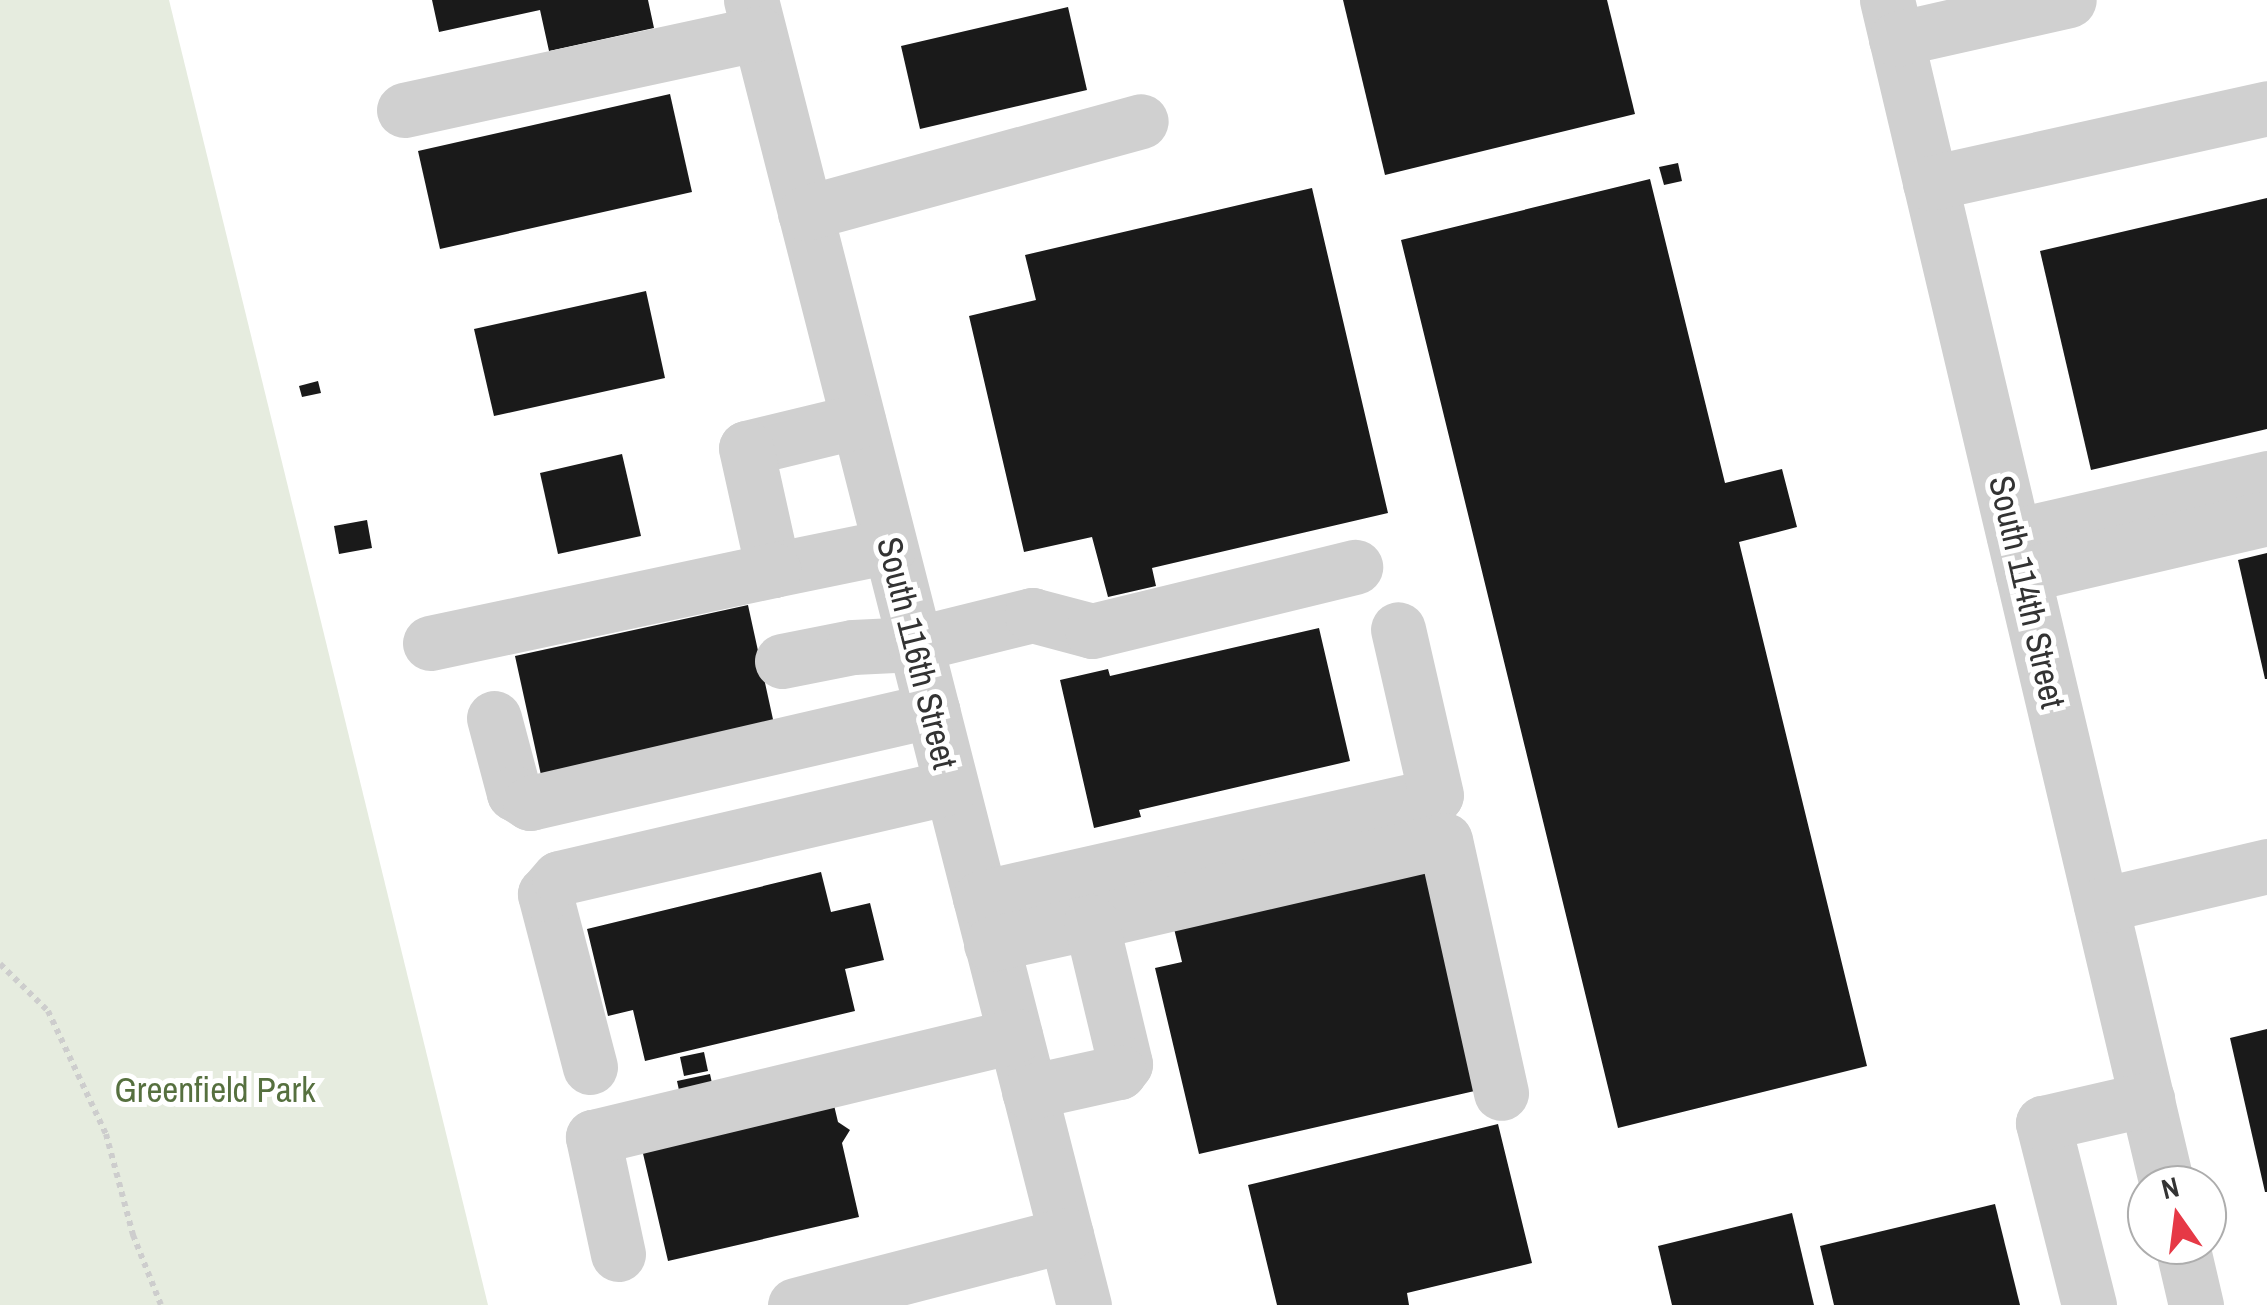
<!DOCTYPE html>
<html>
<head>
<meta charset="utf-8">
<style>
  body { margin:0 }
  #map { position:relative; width:2267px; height:1305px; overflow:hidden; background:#fff; font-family:"Archivo Narrow",sans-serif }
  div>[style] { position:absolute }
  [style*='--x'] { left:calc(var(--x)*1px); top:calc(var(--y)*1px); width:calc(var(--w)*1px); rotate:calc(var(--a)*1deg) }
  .green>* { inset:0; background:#e6ecdf }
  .building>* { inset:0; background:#1a1a1a }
  .path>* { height:6px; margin-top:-3px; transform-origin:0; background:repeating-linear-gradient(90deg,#cdcdcd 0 5px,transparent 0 10px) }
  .minor>* { height:55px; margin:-27.5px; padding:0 27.5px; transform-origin:27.5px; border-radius:27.5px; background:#d0d0d0 }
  span { translate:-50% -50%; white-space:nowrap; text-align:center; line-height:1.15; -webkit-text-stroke:10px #fff; paint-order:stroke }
  .street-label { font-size:35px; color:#333 }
  .park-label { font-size:35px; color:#56703f }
  .north { position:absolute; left:2127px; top:1165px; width:100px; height:100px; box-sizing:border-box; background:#fff; border:2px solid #adadad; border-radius:50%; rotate:346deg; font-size:28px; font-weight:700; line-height:40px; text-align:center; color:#333 }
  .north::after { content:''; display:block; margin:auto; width:35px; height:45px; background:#e63946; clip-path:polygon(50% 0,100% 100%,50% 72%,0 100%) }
</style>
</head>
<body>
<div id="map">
  <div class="green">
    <i style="clip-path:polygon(0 0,169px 0,488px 1305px,0 1305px)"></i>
  </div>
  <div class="building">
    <i style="clip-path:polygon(432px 0,648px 0,654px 28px,549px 51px,540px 10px,439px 32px)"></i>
    <i style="clip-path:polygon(1343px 0,1607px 0,1635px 114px,1385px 175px)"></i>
    <i style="clip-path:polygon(1068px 7px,1087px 90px,920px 129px,901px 46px)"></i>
    <i style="clip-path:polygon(670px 94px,692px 192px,440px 249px,418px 151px)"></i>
    <i style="clip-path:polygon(1678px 163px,1682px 181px,1664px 185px,1659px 167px)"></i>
    <i style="clip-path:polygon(1650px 179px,1725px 483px,1782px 469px,1797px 527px,1739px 542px,1867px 1066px,1618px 1128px,1401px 240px)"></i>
    <i style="clip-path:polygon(1312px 188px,1388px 513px,1152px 568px,1156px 586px,1108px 597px,1092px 537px,1024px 552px,969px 316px,1036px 300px,1025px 255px)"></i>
    <i style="clip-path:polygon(2267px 198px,2267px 429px,2091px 470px,2040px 251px)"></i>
    <i style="clip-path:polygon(646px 291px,665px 378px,494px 416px,474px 329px)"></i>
    <i style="clip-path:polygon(318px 381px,321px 393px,302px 397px,299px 386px)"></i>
    <i style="clip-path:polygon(622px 454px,641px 536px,558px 554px,540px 473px)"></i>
    <i style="clip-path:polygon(367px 520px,372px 548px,339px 554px,334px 526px)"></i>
    <i style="clip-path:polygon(2267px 553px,2267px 679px,2265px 679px,2238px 560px)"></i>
    <i style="clip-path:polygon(748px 605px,774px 724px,541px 775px,515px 656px)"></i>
    <i style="clip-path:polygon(1319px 628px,1350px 761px,1139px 810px,1141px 817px,1094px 828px,1060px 680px,1108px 669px,1110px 676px)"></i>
    <i style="clip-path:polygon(1425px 857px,1479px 1090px,1199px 1154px,1155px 968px,1182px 962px,1171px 916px)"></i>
    <i style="clip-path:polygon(821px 872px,831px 912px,870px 903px,884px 960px,845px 969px,855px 1011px,645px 1061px,633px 1010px,608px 1016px,587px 929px)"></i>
    <i style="clip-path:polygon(2267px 1029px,2267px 1192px,2265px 1192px,2230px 1038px)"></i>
    <i style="clip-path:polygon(704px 1052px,708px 1071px,684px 1076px,680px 1057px)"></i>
    <i style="clip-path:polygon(710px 1074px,713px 1088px,680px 1095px,677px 1081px)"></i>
    <i style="clip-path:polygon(833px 1101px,838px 1122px,850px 1130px,842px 1143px,859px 1217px,668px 1261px,641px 1145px)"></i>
    <i style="clip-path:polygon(1498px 1124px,1532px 1263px,1407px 1293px,1409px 1305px,1277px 1305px,1248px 1185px)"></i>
    <i style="clip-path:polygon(1995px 1204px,2020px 1305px,1834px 1305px,1820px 1246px)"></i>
    <i style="clip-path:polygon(1792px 1213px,1814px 1305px,1672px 1305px,1658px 1246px)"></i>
  </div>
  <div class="path">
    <i style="--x:0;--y:964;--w:67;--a:44.4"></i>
    <i style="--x:48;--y:1011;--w:136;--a:64.8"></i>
    <i style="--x:106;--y:1134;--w:105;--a:75"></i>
    <i style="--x:133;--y:1235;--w:75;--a:68.2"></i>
  </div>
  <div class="minor">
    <i style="--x:751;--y:0;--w:1347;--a:75.69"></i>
    <i style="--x:1887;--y:0;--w:1218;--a:76.71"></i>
    <i style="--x:1896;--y:39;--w:177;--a:-12.7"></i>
    <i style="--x:404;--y:110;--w:363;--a:-12.2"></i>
    <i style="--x:1930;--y:183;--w:345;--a:-12.5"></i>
    <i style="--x:805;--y:213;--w:348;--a:-15.3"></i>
    <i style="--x:858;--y:421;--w:115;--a:166.4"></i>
    <i style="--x:746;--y:448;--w:125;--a:77.5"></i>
    <i style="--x:773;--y:570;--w:119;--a:-11.6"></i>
    <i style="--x:2014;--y:536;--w:260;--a:-12.9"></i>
    <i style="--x:2023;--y:575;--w:251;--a:-13.1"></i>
    <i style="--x:430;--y:643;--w:351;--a:-12"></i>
    <i style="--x:782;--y:661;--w:72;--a:-11.2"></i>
    <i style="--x:853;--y:647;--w:62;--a:-2.8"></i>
    <i style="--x:915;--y:644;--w:121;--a:-13.9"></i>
    <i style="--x:1032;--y:615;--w:62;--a:14.9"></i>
    <i style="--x:1092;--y:631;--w:271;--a:-13.7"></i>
    <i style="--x:494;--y:718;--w:78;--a:75.1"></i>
    <i style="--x:514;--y:793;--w:19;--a:32"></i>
    <i style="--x:530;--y:803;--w:413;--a:-13"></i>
    <i style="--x:980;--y:898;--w:467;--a:-12.7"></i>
    <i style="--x:1436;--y:795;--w:170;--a:-102.9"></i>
    <i style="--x:2101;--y:905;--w:171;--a:-13.2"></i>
    <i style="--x:1091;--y:922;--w:363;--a:-13"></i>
    <i style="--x:1445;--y:840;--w:259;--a:77.5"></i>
    <i style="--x:991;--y:944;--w:102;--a:-12.4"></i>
    <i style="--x:1091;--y:922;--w:146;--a:76.5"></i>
    <i style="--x:1125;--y:1064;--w:10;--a:127"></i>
    <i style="--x:1119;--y:1072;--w:92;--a:167.5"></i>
    <i style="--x:590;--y:1067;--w:179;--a:-104.6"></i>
    <i style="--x:545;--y:894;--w:21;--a:-49"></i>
    <i style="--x:559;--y:878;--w:402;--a:-13.1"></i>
    <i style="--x:2182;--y:1245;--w:62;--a:76.9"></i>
    <i style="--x:618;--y:1254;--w:120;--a:-102.1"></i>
    <i style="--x:593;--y:1137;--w:434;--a:-13.5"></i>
    <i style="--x:795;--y:1305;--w:280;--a:-14.5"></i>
    <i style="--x:2089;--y:1305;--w:188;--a:-104.2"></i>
    <i style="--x:2043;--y:1123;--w:107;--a:-13"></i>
  </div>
  <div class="street-label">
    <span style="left:2027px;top:592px;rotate:77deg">South 114th Street</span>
    <span style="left:917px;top:653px;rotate:76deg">South 116th Street</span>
  </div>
  <div class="park-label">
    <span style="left:215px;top:1090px">Greenfield Park</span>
  </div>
  <div class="north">N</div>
</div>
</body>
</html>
